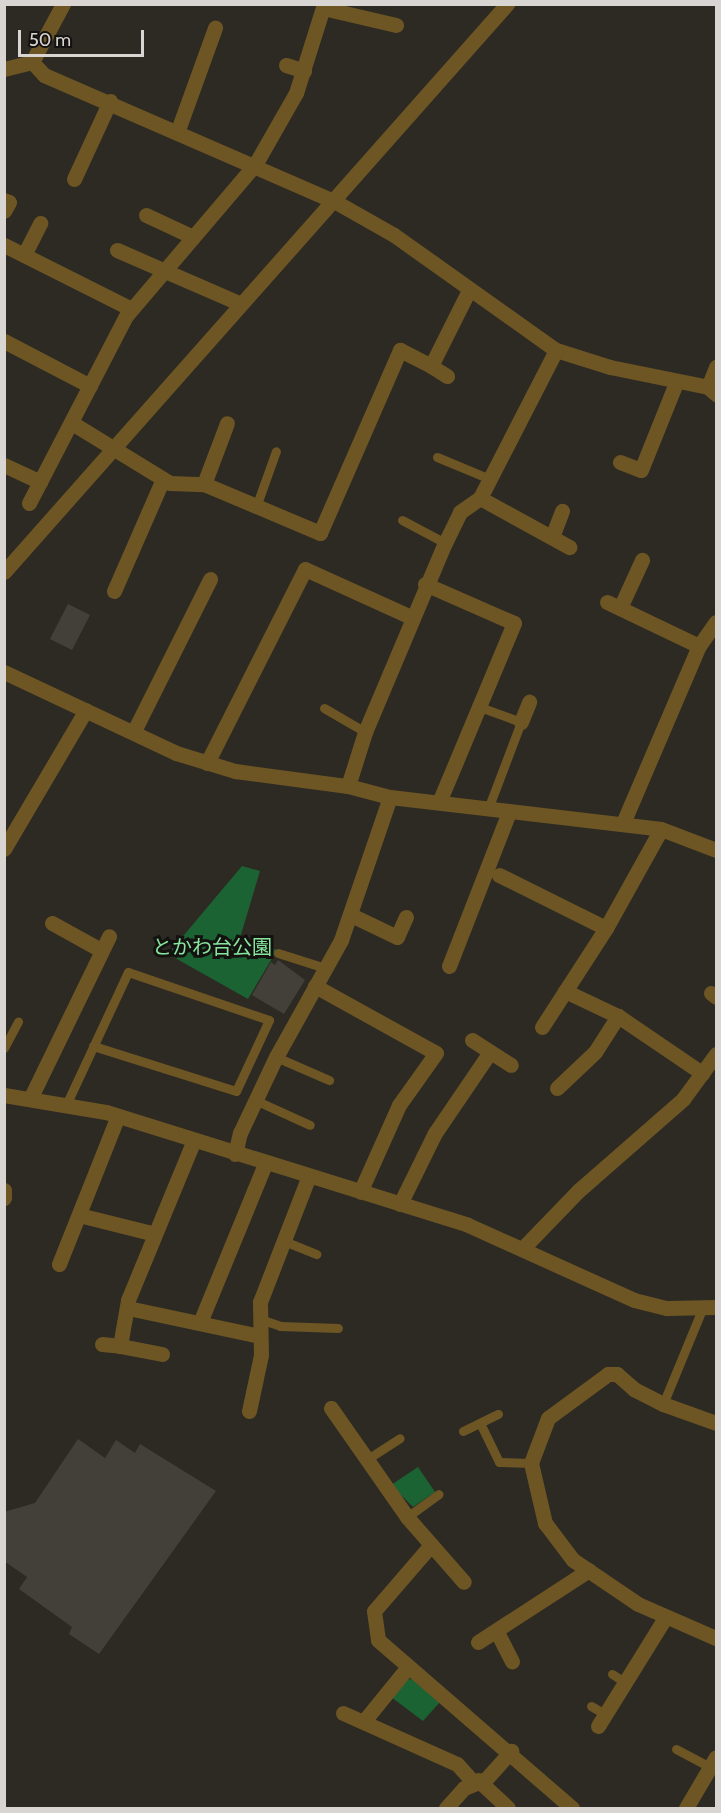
<!DOCTYPE html>
<html>
<head>
<meta charset="utf-8">
<style>
  body { margin:0 }
  #map { position:relative; width:721px; height:1813px; overflow:hidden; background:#2d2a24; font-family:Cabin,"Noto Sans JP",sans-serif }
  div>[style] { position:absolute }
  [style*='--x'] { left:calc(var(--x)*1px); top:calc(var(--y)*1px); width:calc(var(--w)*1px); rotate:calc(var(--a)*1deg) }
  .green>* { inset:0; background:#1b6332 }
  .building>* { inset:0; background:#43403a }
  .service>* { height:9px; margin:-4.5px; padding:0 4.5px; transform-origin:4.5px; border-radius:4.5px; background:#6d5623 }
  .minor>* { height:15px; margin:-7.5px; padding:0 7.5px; transform-origin:7.5px; border-radius:7.5px; background:#6d5623 }
  .tertiary>* { height:15px; margin:-7.5px; padding:0 7.5px; transform-origin:7.5px; border-radius:7.5px; background:#6d5623 }
  span { translate:-50% -50%; white-space:nowrap; text-align:center; line-height:1.15; -webkit-text-stroke:6px #141210; paint-order:stroke }
  .park-label { font-size:20px; color:#87e69d }
  .frame { position:absolute; inset:0; border:6px solid #d8d5d2; pointer-events:none }
  .scale { position:absolute; left:18px; top:30px; width:126px; height:27px; box-sizing:border-box; border:3px solid #d8d5d2; border-top:0; padding-left:8px; font-size:18px; line-height:21px; white-space:nowrap; color:#d8d5d2; -webkit-text-stroke:4px #141210; paint-order:stroke }
</style>
</head>
<body>
<div id="map">
  <div class="green">
    <i style="clip-path:polygon(242px 866px,260px 871px,240px 938px,277px 950px,248px 999px,168px 954px)"></i>
    <i style="clip-path:polygon(418px 1467px,435px 1492px,413px 1507px,391px 1485px)"></i>
    <i style="clip-path:polygon(412px 1679px,440px 1702px,423px 1721px,391px 1697px,404px 1680px)"></i>
  </div>
  <div class="building">
    <i style="clip-path:polygon(68px 604px,90px 615px,72px 650px,50px 639px)"></i>
    <i style="clip-path:polygon(278px 960px,305px 980px,284px 1014px,252px 995px,271px 962px,275px 965px)"></i>
    <i style="clip-path:polygon(78px 1439px,105px 1458px,116px 1440px,135px 1453px,140px 1444px,216px 1491px,99px 1654px,69px 1634px,72px 1627px,19px 1589px,27px 1577px,4px 1561px,4px 1512px,35px 1503px)"></i>
  </div>
  <div class="service">
    <i style="--x:437;--y:457;--w:57;--a:22.5"></i>
    <i style="--x:257;--y:504;--w:56;--a:-70.3"></i>
    <i style="--x:402;--y:520;--w:49;--a:28.1"></i>
    <i style="--x:477;--y:706;--w:47;--a:20"></i>
    <i style="--x:521;--y:722;--w:93;--a:110.8"></i>
    <i style="--x:324;--y:708;--w:48;--a:30.3"></i>
    <i style="--x:278;--y:953;--w:49;--a:17.7"></i>
    <i style="--x:4;--y:1048;--w:30;--a:-62"></i>
    <i style="--x:276;--y:1057;--w:58;--a:23.5"></i>
    <i style="--x:255;--y:1100;--w:60;--a:24.4"></i>
    <i style="--x:66;--y:1105;--w:147;--a:-65"></i>
    <i style="--x:128;--y:972;--w:149;--a:18.8"></i>
    <i style="--x:269;--y:1020;--w:78;--a:114.9"></i>
    <i style="--x:236;--y:1091;--w:150;--a:-162.5"></i>
    <i style="--x:284;--y:1241;--w:35;--a:22"></i>
    <i style="--x:260;--y:1319;--w:21;--a:19"></i>
    <i style="--x:280;--y:1326;--w:58;--a:2"></i>
    <i style="--x:663;--y:1404;--w:105;--a:-67.6"></i>
    <i style="--x:480;--y:1423;--w:43;--a:64"></i>
    <i style="--x:499;--y:1462;--w:32;--a:2"></i>
    <i style="--x:463;--y:1431;--w:39;--a:-26"></i>
    <i style="--x:366;--y:1460;--w:40;--a:-32.9"></i>
    <i style="--x:407;--y:1517;--w:39;--a:-36"></i>
    <i style="--x:612;--y:1674;--w:15;--a:32"></i>
    <i style="--x:591;--y:1706;--w:16;--a:30"></i>
    <i style="--x:676;--y:1749;--w:40;--a:28"></i>
  </div>
  <div class="minor">
    <i style="--x:323;--y:8;--w:75;--a:13.1"></i>
    <i style="--x:32;--y:62;--w:18;--a:47"></i>
    <i style="--x:44;--y:75;--w:316;--a:23.5"></i>
    <i style="--x:334;--y:201;--w:69;--a:29.5"></i>
    <i style="--x:394;--y:235;--w:199;--a:35.4"></i>
    <i style="--x:556;--y:350;--w:57;--a:17.5"></i>
    <i style="--x:610;--y:367;--w:100;--a:11.5"></i>
    <i style="--x:708;--y:387;--w:11;--a:41"></i>
    <i style="--x:286;--y:65;--w:19;--a:18"></i>
    <i style="--x:178;--y:130;--w:109;--a:-70.1"></i>
    <i style="--x:74;--y:179;--w:86;--a:-65.2"></i>
    <i style="--x:4;--y:200;--w:5;--a:22"></i>
    <i style="--x:9;--y:202;--w:10;--a:119"></i>
    <i style="--x:146;--y:215;--w:52;--a:25.1"></i>
    <i style="--x:4;--y:245;--w:142;--a:26.7"></i>
    <i style="--x:117;--y:250;--w:135;--a:23.5"></i>
    <i style="--x:24;--y:255;--w:36;--a:-63"></i>
    <i style="--x:4;--y:341;--w:97;--a:27.6"></i>
    <i style="--x:431;--y:366;--w:19;--a:32"></i>
    <i style="--x:708;--y:387;--w:22;--a:-68"></i>
    <i style="--x:72;--y:423;--w:115;--a:31.5"></i>
    <i style="--x:170;--y:483;--w:34;--a:2"></i>
    <i style="--x:204;--y:484;--w:126;--a:22.9"></i>
    <i style="--x:320;--y:533;--w:200;--a:-66.4"></i>
    <i style="--x:400;--y:350;--w:35;--a:27"></i>
    <i style="--x:431;--y:366;--w:85;--a:-63.4"></i>
    <i style="--x:620;--y:462;--w:22;--a:21"></i>
    <i style="--x:641;--y:470;--w:94;--a:-68.1"></i>
    <i style="--x:4;--y:465;--w:40;--a:25"></i>
    <i style="--x:204;--y:484;--w:65;--a:-69.3"></i>
    <i style="--x:480;--y:498;--w:102;--a:28.8"></i>
    <i style="--x:29;--y:503;--w:211;--a:-62.6"></i>
    <i style="--x:126;--y:316;--w:201;--a:-49.6"></i>
    <i style="--x:256;--y:163;--w:81;--a:-60.3"></i>
    <i style="--x:296;--y:93;--w:93;--a:-72.5"></i>
    <i style="--x:552;--y:537;--w:28;--a:-69"></i>
    <i style="--x:425;--y:584;--w:97;--a:23.7"></i>
    <i style="--x:514;--y:623;--w:194;--a:112.7"></i>
    <i style="--x:114;--y:591;--w:122;--a:-66.4"></i>
    <i style="--x:607;--y:602;--w:102;--a:25.6"></i>
    <i style="--x:620;--y:608;--w:53;--a:-65.4"></i>
    <i style="--x:4;--y:672;--w:190;--a:25.2"></i>
    <i style="--x:176;--y:753;--w:62;--a:17"></i>
    <i style="--x:235;--y:771;--w:114;--a:7.6"></i>
    <i style="--x:348;--y:786;--w:43;--a:14.7"></i>
    <i style="--x:390;--y:797;--w:273;--a:6.7"></i>
    <i style="--x:661;--y:829;--w:59;--a:20.9"></i>
    <i style="--x:521;--y:722;--w:22;--a:-68"></i>
    <i style="--x:134;--y:731;--w:170;--a:-63.4"></i>
    <i style="--x:207;--y:763;--w:217;--a:-63.2"></i>
    <i style="--x:305;--y:569;--w:116;--a:24.4"></i>
    <i style="--x:348;--y:786;--w:57;--a:-72.5"></i>
    <i style="--x:365;--y:732;--w:205;--a:-67.1"></i>
    <i style="--x:445;--y:543;--w:34;--a:-64"></i>
    <i style="--x:460;--y:512;--w:24;--a:-35"></i>
    <i style="--x:480;--y:498;--w:166;--a:-62.8"></i>
    <i style="--x:623;--y:823;--w:193;--a:-66.8"></i>
    <i style="--x:699;--y:646;--w:29;--a:-55"></i>
    <i style="--x:4;--y:849;--w:161;--a:-59.5"></i>
    <i style="--x:499;--y:875;--w:119;--a:26.4"></i>
    <i style="--x:351;--y:915;--w:51;--a:25.6"></i>
    <i style="--x:397;--y:937;--w:22;--a:-66"></i>
    <i style="--x:52;--y:923;--w:56;--a:28.9"></i>
    <i style="--x:449;--y:966;--w:165;--a:-68.7"></i>
    <i style="--x:315;--y:986;--w:138;--a:29"></i>
    <i style="--x:436;--y:1053;--w:64;--a:125.4"></i>
    <i style="--x:399;--y:1105;--w:95;--a:114.1"></i>
    <i style="--x:565;--y:991;--w:59;--a:25.3"></i>
    <i style="--x:618;--y:1016;--w:102;--a:34.2"></i>
    <i style="--x:711;--y:993;--w:6;--a:39"></i>
    <i style="--x:542;--y:1027;--w:118;--a:-57.1"></i>
    <i style="--x:606;--y:928;--w:113;--a:-60.9"></i>
    <i style="--x:472;--y:1040;--w:46;--a:32.7"></i>
    <i style="--x:557;--y:1088;--w:52;--a:-43.5"></i>
    <i style="--x:595;--y:1052;--w:43;--a:-57.4"></i>
    <i style="--x:4;--y:1095;--w:103;--a:9.5"></i>
    <i style="--x:106;--y:1112;--w:379;--a:17.3"></i>
    <i style="--x:468;--y:1225;--w:182;--a:24.3"></i>
    <i style="--x:634;--y:1300;--w:34;--a:14"></i>
    <i style="--x:667;--y:1308;--w:49;--a:-1.2"></i>
    <i style="--x:30;--y:1099;--w:181;--a:-64.1"></i>
    <i style="--x:235;--y:1154;--w:22;--a:-77"></i>
    <i style="--x:240;--y:1133;--w:84;--a:-64.7"></i>
    <i style="--x:276;--y:1057;--w:134;--a:-60.9"></i>
    <i style="--x:341;--y:940;--w:151;--a:-71.1"></i>
    <i style="--x:4;--y:1190;--w:8;--a:90"></i>
    <i style="--x:400;--y:1204;--w:79;--a:-63.8"></i>
    <i style="--x:435;--y:1133;--w:98;--a:-55.8"></i>
    <i style="--x:79;--y:1215;--w:78;--a:14"></i>
    <i style="--x:522;--y:1249;--w:81;--a:-46"></i>
    <i style="--x:578;--y:1191;--w:140;--a:-41.2"></i>
    <i style="--x:683;--y:1099;--w:56;--a:-53.7"></i>
    <i style="--x:59;--y:1264;--w:159;--a:-68.3"></i>
    <i style="--x:128;--y:1308;--w:135;--a:12"></i>
    <i style="--x:201;--y:1320;--w:169;--a:-67.7"></i>
    <i style="--x:102;--y:1344;--w:18;--a:6"></i>
    <i style="--x:162;--y:1354;--w:43;--a:-169.2"></i>
    <i style="--x:120;--y:1346;--w:47;--a:-80.1"></i>
    <i style="--x:128;--y:1300;--w:173;--a:-67.6"></i>
    <i style="--x:331;--y:1408;--w:133;--a:55.1"></i>
    <i style="--x:407;--y:1517;--w:86;--a:48.8"></i>
    <i style="--x:249;--y:1411;--w:57;--a:-77.9"></i>
    <i style="--x:261;--y:1355;--w:53;--a:-91.1"></i>
    <i style="--x:260;--y:1302;--w:133;--a:-68.8"></i>
    <i style="--x:716;--y:1423;--w:56;--a:-160.3"></i>
    <i style="--x:663;--y:1404;--w:33;--a:-153"></i>
    <i style="--x:634;--y:1389;--w:23;--a:-139"></i>
    <i style="--x:617;--y:1374;--w:9;--a:180"></i>
    <i style="--x:608;--y:1374;--w:74;--a:143.7"></i>
    <i style="--x:548;--y:1418;--w:48;--a:110.7"></i>
    <i style="--x:531;--y:1463;--w:62;--a:76.9"></i>
    <i style="--x:545;--y:1523;--w:46;--a:52.9"></i>
    <i style="--x:573;--y:1560;--w:78;--a:34.1"></i>
    <i style="--x:638;--y:1604;--w:85;--a:23.6"></i>
    <i style="--x:431;--y:1545;--w:87;--a:130.8"></i>
    <i style="--x:374;--y:1611;--w:29;--a:82"></i>
    <i style="--x:378;--y:1640;--w:257;--a:40.9"></i>
    <i style="--x:497;--y:1632;--w:33;--a:63"></i>
    <i style="--x:478;--y:1642;--w:132;--a:-33"></i>
    <i style="--x:343;--y:1713;--w:125;--a:24.1"></i>
    <i style="--x:457;--y:1764;--w:24;--a:48"></i>
    <i style="--x:364;--y:1721;--w:68;--a:-50.9"></i>
    <i style="--x:598;--y:1726;--w:127;--a:-58.2"></i>
    <i style="--x:478;--y:1780;--w:41;--a:43"></i>
    <i style="--x:446;--y:1808;--w:27;--a:-48"></i>
    <i style="--x:464;--y:1788;--w:24;--a:-22"></i>
    <i style="--x:486;--y:1779;--w:38;--a:-48"></i>
    <i style="--x:686;--y:1808;--w:59;--a:-59.5"></i>
  </div>
  <div class="tertiary">
    <i style="--x:4;--y:69;--w:29;--a:-14"></i>
    <i style="--x:32;--y:62;--w:66;--a:-61.9"></i>
    <i style="--x:4;--y:572;--w:759;--a:-48.47"></i>
  </div>
  <div class="park-label">
    <span style="left:212px;top:947px">とかわ台公園</span>
  </div>
  <div class="frame"></div>
  <div class="scale">50 m</div>
</div>
</body>
</html>
